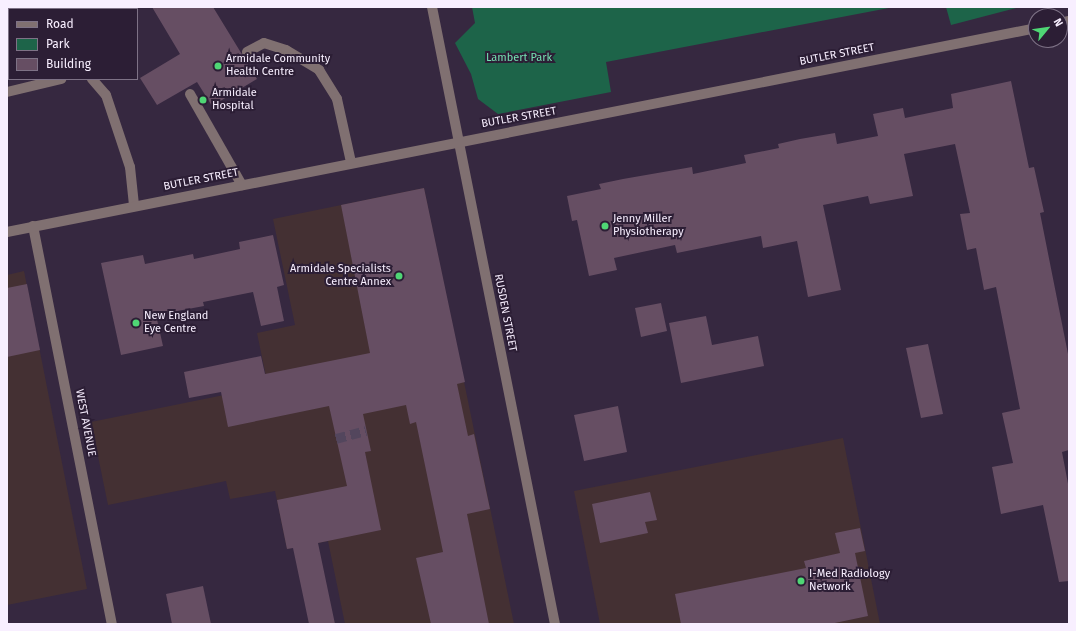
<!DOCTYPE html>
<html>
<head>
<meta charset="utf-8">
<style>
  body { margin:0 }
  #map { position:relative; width:1076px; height:631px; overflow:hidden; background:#362840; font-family:"Fira Sans",sans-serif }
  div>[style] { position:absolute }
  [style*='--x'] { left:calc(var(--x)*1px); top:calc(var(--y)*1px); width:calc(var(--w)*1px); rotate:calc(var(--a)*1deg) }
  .commercial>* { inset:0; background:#443033 }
  .green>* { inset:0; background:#1d6449 }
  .building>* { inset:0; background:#664e63 }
  .minor-tunnel>* { height:10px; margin-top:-5px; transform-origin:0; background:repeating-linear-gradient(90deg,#53465d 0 10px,transparent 0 15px) }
  .minor>* { height:10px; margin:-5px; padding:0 5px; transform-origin:5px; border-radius:5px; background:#807071 }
  .dots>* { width:11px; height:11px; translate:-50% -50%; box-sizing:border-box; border:2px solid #2c1e35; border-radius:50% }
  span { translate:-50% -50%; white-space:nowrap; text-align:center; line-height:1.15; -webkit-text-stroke:4px #2c1e35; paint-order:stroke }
  .street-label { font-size:11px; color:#f8efff }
  .park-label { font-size:11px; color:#75e0b2 }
  .poi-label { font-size:11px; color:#f8efff }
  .left { translate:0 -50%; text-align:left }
  .right { translate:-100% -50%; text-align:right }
  .frame { position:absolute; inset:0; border:8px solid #f8efff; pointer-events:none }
  .legend { position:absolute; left:8px; top:8px; width:130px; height:72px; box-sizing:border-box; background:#2c1e35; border:1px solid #7e7286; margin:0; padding:5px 7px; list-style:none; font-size:12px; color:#f8efff }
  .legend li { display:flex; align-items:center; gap:8px; height:20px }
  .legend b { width:20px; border:1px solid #7e7286 }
  .north { position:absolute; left:1028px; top:8px; width:40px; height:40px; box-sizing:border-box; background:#2c1e35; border:1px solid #7e7286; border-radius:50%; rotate:61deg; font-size:11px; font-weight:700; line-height:16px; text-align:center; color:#f8efff }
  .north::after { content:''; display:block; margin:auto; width:14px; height:18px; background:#4fd675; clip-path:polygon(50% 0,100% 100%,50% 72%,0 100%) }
</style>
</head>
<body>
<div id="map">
  <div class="commercial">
    <i style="clip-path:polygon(424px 188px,514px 624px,345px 624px,328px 541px,287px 549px,275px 491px,230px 499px,226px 481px,108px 505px,91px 422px,268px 386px,257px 333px,295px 325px,273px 219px)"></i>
    <i style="clip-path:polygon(24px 271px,87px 589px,7px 605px,7px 275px)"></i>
    <i style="clip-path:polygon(843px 438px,880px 624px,600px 624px,574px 491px)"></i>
  </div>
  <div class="green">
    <i style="clip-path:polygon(472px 7px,894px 7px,606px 62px,611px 92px,498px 114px,478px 99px,471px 74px,455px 43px,475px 23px)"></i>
    <i style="clip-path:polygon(946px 7px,1020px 7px,951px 25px)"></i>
  </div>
  <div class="building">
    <i style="clip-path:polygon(152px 7px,213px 7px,257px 79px,212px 106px,197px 82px,157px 105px,140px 78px,180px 54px)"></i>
    <i style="clip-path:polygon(1011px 81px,1029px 168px,1034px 167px,1044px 212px,1040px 213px,1069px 359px,1069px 450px,1062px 452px,1069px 489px,1069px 581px,1059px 582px,1043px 505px,1001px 514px,992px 467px,1013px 463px,1002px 413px,1020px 409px,996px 287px,984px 290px,976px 248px,967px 250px,960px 214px,970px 213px,955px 144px,904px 154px,913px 196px,870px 204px,868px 196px,823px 205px,841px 290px,808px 297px,797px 241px,763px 248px,761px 236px,677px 253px,675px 245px,614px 258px,617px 270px,589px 276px,577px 220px,572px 221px,567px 196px,601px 189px,599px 184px,623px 179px,692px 167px,693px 174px,746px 163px,744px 155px,779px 148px,778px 144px,800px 139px,835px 133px,837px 144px,878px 136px,873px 114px,903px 108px,905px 118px,953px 108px,951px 94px)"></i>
    <i style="clip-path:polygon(424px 188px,465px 382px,457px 384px,468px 436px,474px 434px,490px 509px,467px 514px,489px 624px,431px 624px,416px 558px,443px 552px,416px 422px,410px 424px,406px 405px,363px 414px,371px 451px,365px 452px,381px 530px,318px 543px,335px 624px,309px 624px,293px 548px,287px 549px,277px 500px,347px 486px,329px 406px,228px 427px,221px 392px,189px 398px,184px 372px,261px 356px,265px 374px,370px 353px,341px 205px)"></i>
    <i style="clip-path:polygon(273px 235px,284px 285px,277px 287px,284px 321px,261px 326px,253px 292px,203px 302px,204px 306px,156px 315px,163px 346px,121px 355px,101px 263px,143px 255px,145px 264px,193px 254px,194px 259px,240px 249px,239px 242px)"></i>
    <i style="clip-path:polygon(27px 284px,40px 350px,7px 357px,7px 288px)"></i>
    <i style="clip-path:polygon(661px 303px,667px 331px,641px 337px,635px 308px)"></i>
    <i style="clip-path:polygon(706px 316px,712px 345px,758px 336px,764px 366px,681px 383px,669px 323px)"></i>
    <i style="clip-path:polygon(928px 344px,943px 414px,921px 418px,906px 348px)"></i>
    <i style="clip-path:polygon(618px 406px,627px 452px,584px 461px,574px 415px)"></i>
    <i style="clip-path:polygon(650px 492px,657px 520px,645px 522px,648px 533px,600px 543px,592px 504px)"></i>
    <i style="clip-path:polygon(860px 528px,865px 551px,855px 553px,868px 616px,830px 624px,681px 624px,675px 594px,806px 568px,804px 561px,840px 553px,835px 533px)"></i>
    <i style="clip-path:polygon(203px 586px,211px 624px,172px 624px,166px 594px)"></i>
  </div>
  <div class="minor-tunnel">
    <i style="--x:336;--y:439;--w:31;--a:-15"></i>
  </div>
  <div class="minor">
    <i style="--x:432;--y:7;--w:629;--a:78.73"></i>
    <i style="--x:1060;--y:23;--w:9;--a:-13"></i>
    <i style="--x:247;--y:52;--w:19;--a:-28"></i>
    <i style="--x:264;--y:43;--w:23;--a:18"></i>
    <i style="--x:286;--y:50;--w:39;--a:31"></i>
    <i style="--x:319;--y:70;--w:34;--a:58"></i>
    <i style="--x:337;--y:99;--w:65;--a:77.5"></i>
    <i style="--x:92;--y:79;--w:21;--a:49"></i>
    <i style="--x:106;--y:95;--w:76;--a:71.6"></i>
    <i style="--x:130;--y:167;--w:39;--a:84"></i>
    <i style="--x:7;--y:92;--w:56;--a:-13.5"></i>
    <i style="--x:190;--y:94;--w:105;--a:60.3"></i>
    <i style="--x:33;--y:226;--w:406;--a:78.8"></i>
    <i style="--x:7;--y:232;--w:1049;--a:-11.21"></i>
  </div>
  <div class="dots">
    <i style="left:218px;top:66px;background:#4fd675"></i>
    <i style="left:203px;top:100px;background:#4fd675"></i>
    <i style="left:605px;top:226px;background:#4fd675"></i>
    <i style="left:399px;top:276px;background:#4fd675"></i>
    <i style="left:136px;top:323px;background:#4fd675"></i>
    <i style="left:801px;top:581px;background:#4fd675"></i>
  </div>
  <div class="street-label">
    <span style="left:837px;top:55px;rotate:-11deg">BUTLER STREET</span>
    <span style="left:519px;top:118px;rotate:-10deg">BUTLER STREET</span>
    <span style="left:201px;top:180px;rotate:-11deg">BUTLER STREET</span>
    <span style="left:505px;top:313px;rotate:79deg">RUSDEN STREET</span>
    <span style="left:85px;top:423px;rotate:79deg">WEST AVENUE</span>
  </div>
  <div class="park-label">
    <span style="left:519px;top:58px">Lambert Park</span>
  </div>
  <div class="poi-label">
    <span class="left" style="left:226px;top:66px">Armidale Community<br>Health Centre</span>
    <span class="left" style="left:212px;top:100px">Armidale<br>Hospital</span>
    <span class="left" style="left:613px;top:226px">Jenny Miller<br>Physiotherapy</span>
    <span class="right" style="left:391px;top:276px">Armidale Specialists<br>Centre Annex</span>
    <span class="left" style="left:144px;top:323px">New England<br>Eye Centre</span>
    <span class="left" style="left:809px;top:581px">I-Med Radiology<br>Network</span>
  </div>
  <div class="frame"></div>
  <ul class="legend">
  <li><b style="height:5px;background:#807071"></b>Road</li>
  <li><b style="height:11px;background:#1d6449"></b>Park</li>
  <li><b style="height:11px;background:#664e63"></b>Building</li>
  </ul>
  <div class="north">N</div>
</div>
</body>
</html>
